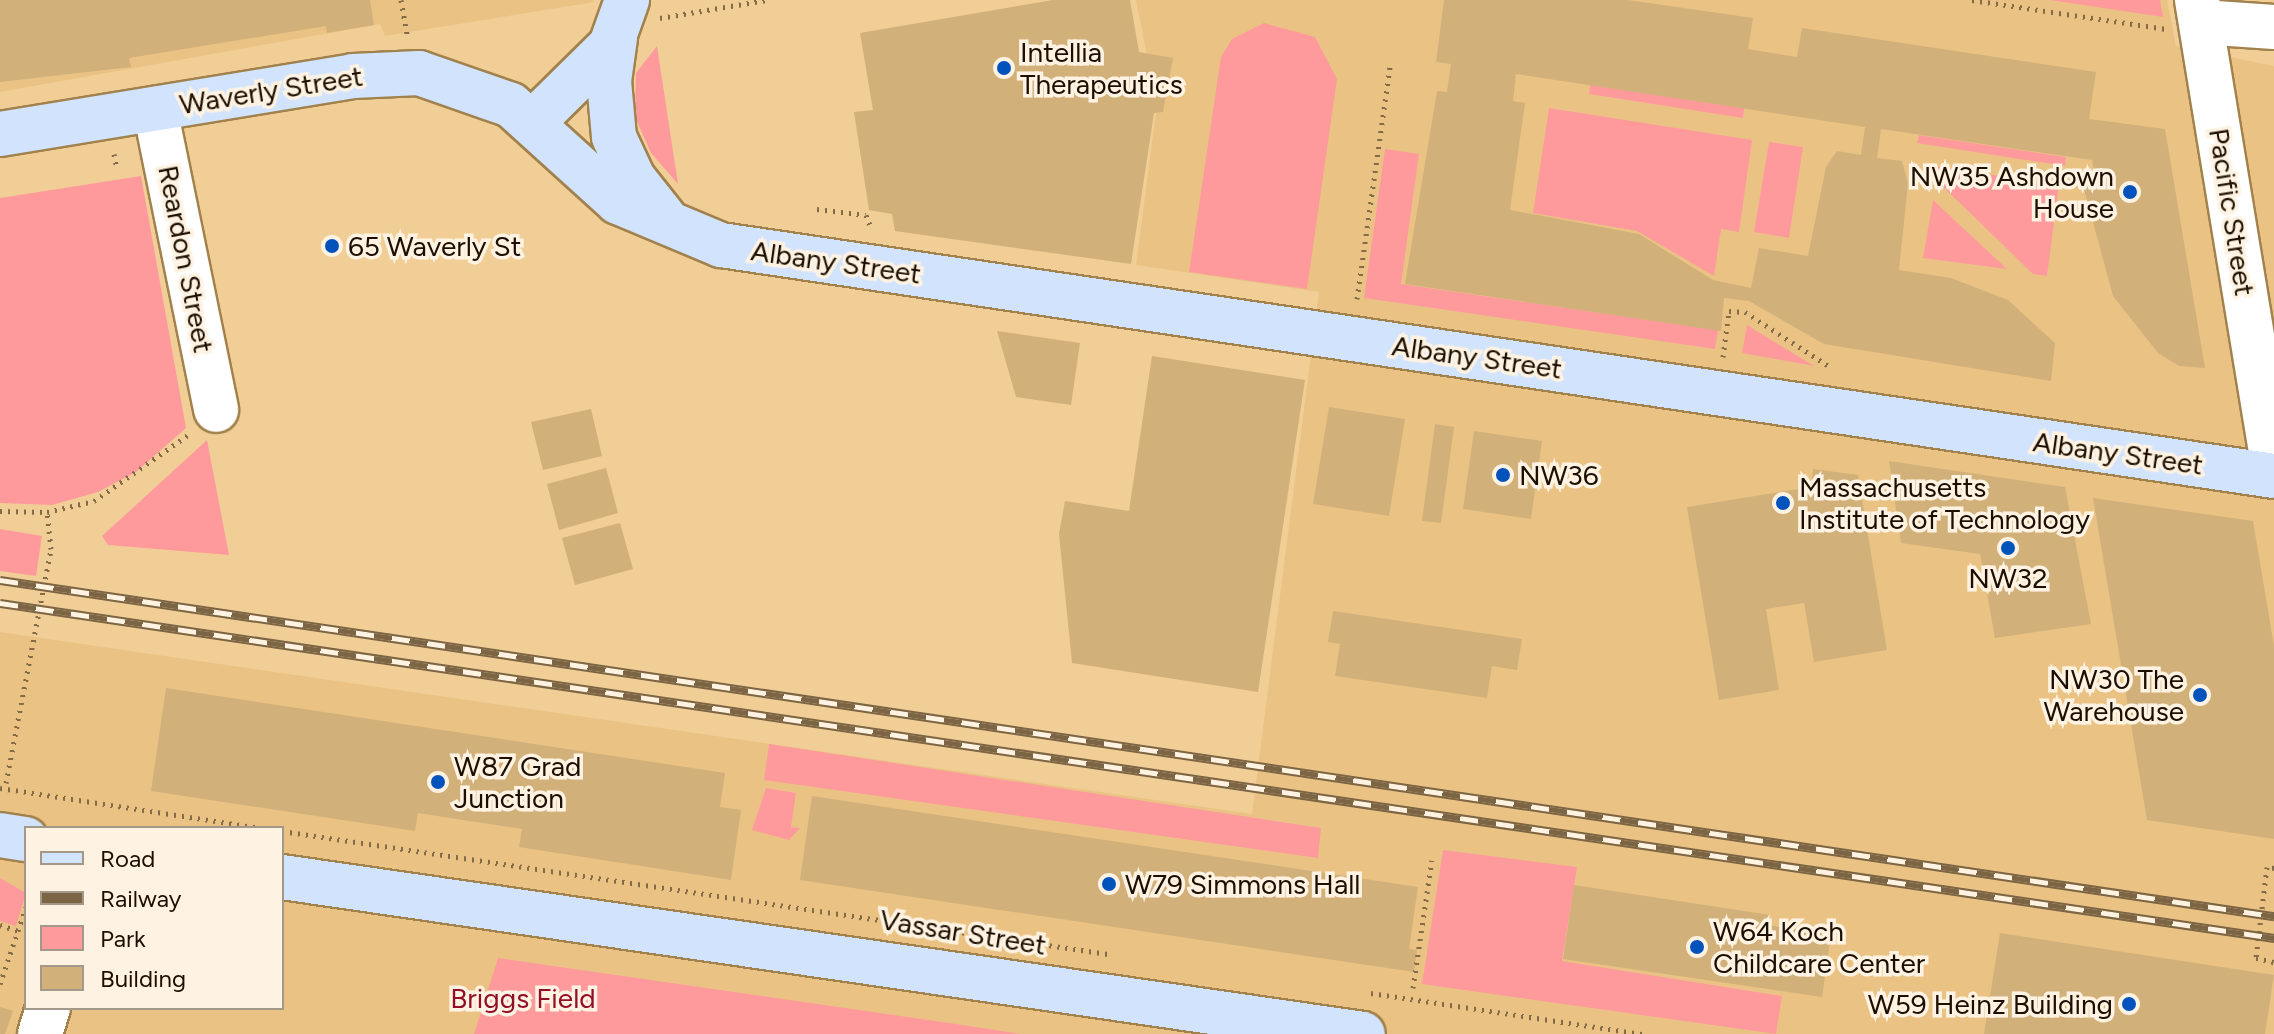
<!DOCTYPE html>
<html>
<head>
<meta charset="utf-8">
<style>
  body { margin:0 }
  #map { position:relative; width:2274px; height:1034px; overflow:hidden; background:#f1ce96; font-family:Figtree,sans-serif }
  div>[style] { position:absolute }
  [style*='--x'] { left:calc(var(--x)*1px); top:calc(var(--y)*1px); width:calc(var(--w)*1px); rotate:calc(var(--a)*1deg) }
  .built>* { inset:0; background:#eac384 }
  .green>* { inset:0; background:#fe9a9c }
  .building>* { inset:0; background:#d2b079 }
  .path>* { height:5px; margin-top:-2.5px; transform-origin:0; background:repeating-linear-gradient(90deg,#836b48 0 2px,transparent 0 8px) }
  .roads { filter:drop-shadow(2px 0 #a1814c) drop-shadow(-2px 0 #a1814c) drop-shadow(0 2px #a1814c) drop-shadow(0 -2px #a1814c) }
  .minor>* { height:44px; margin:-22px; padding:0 22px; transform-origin:22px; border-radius:22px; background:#fff }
  .major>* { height:44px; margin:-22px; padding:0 22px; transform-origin:22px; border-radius:22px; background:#d1e3fd }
  .rail>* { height:9px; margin-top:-4.5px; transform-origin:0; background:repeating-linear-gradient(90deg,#fef3e3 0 18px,#7c6544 0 36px); box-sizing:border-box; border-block:2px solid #7c6544 }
  .dots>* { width:22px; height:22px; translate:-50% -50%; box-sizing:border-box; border:4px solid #fef3e3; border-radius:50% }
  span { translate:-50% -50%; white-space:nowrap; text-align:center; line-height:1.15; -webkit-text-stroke:7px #fef3e3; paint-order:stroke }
  .poi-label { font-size:28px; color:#1c0f00 }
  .left { translate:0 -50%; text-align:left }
  .right { translate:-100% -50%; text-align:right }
  .street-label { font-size:28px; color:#1c0f00 }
  .park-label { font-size:28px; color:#950c29 }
  .legend { position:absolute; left:24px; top:826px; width:260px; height:184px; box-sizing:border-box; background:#fef3e3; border:2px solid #a49888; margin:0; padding:10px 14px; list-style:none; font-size:24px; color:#1c0f00 }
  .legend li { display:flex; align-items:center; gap:16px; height:40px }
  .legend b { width:40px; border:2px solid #a49888 }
</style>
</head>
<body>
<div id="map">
  <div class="built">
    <i style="clip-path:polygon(0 0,593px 0,594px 2px,385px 36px,380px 24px,0 92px)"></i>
    <i style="clip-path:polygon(evenodd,1136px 0,2167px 0,2176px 46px,2274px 66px,2274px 1034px,0 1034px,0 632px,1252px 814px,1319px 292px,1136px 265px,1157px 105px,1136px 0,26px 828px,282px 828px,282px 1008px,26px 1008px,26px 828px)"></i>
  </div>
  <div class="green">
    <i style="clip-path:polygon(2050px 0,2160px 0,2163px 17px)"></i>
    <i style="clip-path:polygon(1264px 23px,1315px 37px,1337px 79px,1307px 289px,1189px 272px,1221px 57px,1232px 39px)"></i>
    <i style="clip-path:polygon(657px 46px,678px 184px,651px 153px,635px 117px,636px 73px)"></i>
    <i style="clip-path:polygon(1590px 85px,1744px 108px,1743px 118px,1589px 94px)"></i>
    <i style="clip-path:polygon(1549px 108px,1752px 140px,1739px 232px,1721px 229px,1714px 276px,1637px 231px,1533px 213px)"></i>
    <i style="clip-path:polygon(1919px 135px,2066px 157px,2065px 166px,1917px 143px)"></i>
    <i style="clip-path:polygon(1769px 142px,1803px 147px,1789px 238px,1754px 232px)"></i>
    <i style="clip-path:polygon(1385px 149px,1419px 154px,1401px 284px,1718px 330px,1715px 349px,1364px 298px)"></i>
    <i style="clip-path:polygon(1935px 166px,2059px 185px,2047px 276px,2033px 274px,1933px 177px)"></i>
    <i style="clip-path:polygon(141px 176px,186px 428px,136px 472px,98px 492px,52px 505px,0 503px,0 198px)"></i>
    <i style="clip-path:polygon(1933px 200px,2007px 269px,1923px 258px)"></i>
    <i style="clip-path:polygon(1747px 325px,1814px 366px,1742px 353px)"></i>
    <i style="clip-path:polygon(207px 440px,229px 555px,108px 545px,102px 536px)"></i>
    <i style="clip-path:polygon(0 529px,42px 536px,36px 576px,0 571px)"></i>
    <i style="clip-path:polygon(769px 744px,1321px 828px,1318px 858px,764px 780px)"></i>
    <i style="clip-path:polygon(766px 788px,796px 793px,791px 827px,800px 828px,789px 840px,752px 830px)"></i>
    <i style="clip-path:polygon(1443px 850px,1577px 867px,1562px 961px,1782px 996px,1776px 1034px,1422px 984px)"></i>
    <i style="clip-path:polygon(0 878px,26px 893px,16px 926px,0 921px)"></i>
    <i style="clip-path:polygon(498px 958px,956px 1024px,1022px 1034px,474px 1034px)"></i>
  </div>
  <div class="building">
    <i style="clip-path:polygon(0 0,370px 0,374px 25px,327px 33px,326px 26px,129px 58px,131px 67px,0 82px)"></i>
    <i style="clip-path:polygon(1053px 0,1130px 0,1139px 52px,1173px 58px,1163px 112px,1154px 113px,1131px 264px,895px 231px,892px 214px,869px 210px,854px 112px,873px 110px,860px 33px)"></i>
    <i style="clip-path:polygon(evenodd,1444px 0,1628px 0,1753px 18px,1748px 49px,1797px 57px,1802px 28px,2096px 72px,2089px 119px,2165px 129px,2205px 368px,2179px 366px,2158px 353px,2113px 296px,2083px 185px,2096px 183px,2092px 160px,1881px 129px,1877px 158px,1902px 161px,1908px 183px,1899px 270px,1951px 278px,2008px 300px,2055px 343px,2051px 381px,1824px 344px,1749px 301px,1724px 298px,1721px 331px,1405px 284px,1437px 91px,1447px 92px,1451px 64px,1436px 62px,1444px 0,1516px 74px,1865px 127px,1861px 155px,1837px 151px,1826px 167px,1808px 256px,1759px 248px,1751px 288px,1713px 280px,1639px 234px,1510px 210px,1525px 103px,1513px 101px,1516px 74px)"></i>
    <i style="clip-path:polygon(997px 331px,1080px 343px,1071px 405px,1016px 397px)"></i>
    <i style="clip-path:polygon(1152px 356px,1305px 380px,1258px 692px,1072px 663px,1059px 534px,1065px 501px,1129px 511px)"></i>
    <i style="clip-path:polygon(1329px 407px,1405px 419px,1389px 516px,1313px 504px)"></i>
    <i style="clip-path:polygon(591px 409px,602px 456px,543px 470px,531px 422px)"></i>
    <i style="clip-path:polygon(1435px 424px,1454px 427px,1441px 523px,1422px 521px)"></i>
    <i style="clip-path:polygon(1474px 431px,1542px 441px,1531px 519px,1463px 509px)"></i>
    <i style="clip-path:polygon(1889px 461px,2065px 487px,2091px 624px,1995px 638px,1980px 554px,1901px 543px)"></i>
    <i style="clip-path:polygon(606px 468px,618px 513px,559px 530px,547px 484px)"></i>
    <i style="clip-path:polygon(1813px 469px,1858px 475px,1887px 650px,1814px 662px,1804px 603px,1766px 609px,1779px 690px,1719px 700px,1687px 507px,1811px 487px)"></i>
    <i style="clip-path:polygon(2093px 498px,2253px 521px,2274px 646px,2274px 839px,2147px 820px)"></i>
    <i style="clip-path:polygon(620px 523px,633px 569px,575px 585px,562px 538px)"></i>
    <i style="clip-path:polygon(1333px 611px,1522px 639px,1517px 670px,1492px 666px,1487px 698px,1335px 676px,1340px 644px,1328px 642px)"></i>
    <i style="clip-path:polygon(166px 688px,725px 773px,720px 807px,741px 810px,731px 880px,519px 847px,522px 829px,418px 813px,415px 831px,151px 791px)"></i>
    <i style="clip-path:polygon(812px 796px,1418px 887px,1409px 949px,1417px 950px,1414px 972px,800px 880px)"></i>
    <i style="clip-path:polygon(1574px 885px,1770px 915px,1768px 925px,1831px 935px,1822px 997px,1563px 959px)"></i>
    <i style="clip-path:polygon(2000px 933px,2274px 975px,2265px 1034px,1984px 1034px)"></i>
    <i style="clip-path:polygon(0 1007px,13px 1011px,5px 1034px,0 1034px)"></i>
  </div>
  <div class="path">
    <i style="--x:401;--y:0;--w:35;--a:80"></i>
    <i style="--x:1972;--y:0;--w:195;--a:8.5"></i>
    <i style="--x:660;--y:18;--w:108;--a:-9.6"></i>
    <i style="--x:114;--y:154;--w:15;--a:79"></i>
    <i style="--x:817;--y:209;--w:49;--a:7"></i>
    <i style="--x:866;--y:215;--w:11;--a:68"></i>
    <i style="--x:1357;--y:299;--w:235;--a:-81.9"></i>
    <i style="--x:1723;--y:357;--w:46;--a:-82.6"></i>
    <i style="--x:1729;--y:311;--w:16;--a:4"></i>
    <i style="--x:1745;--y:312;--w:103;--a:32.8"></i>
    <i style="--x:0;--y:511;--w:47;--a:1.2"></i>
    <i style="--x:47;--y:512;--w:48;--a:-13.2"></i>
    <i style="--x:94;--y:501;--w:115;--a:-35.1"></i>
    <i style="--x:6;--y:783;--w:238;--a:-79.1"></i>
    <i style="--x:51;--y:549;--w:37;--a:-96"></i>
    <i style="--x:0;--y:788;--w:264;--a:8.7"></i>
    <i style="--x:282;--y:831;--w:835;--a:8.47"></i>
    <i style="--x:2274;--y:868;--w:7;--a:-172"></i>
    <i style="--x:2267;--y:867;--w:92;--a:96.9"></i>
    <i style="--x:2256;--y:958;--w:18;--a:13"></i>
    <i style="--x:0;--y:925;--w:19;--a:18"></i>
    <i style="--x:0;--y:984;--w:81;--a:-71.3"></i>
    <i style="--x:1413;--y:988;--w:129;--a:-81.6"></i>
    <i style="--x:1371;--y:993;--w:275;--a:8.6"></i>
  </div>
  <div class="roads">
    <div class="minor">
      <i style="--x:2197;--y:0;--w:478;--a:80.7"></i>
      <i style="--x:2201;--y:22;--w:73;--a:3.9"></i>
      <i style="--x:155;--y:109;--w:307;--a:78.5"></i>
      <i style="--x:40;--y:1034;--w:27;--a:-73"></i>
    </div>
    <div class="major">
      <i style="--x:615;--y:38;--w:43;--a:97.9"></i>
      <i style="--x:609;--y:81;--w:56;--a:84.9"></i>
      <i style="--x:614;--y:137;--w:45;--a:65.1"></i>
      <i style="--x:633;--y:178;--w:50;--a:51.5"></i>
      <i style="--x:534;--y:121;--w:108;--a:-44.6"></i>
      <i style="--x:611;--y:45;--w:48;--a:-70.4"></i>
      <i style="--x:0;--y:134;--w:358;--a:-9.3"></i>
      <i style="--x:353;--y:76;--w:66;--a:-2.6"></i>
      <i style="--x:419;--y:73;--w:97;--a:19.2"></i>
      <i style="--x:511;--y:105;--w:144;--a:42.2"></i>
      <i style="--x:618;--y:202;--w:112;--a:22.7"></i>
      <i style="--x:721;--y:245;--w:1570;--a:8.46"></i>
      <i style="--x:0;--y:835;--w:26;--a:9"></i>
      <i style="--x:282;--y:877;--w:1092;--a:8.26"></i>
    </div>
  </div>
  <div class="rail">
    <i style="--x:0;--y:580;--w:2299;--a:8.41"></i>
    <i style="--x:0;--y:603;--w:2299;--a:8.38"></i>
  </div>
  <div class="dots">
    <i style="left:1004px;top:68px;background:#0053bd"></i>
    <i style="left:2130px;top:192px;background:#0053bd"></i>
    <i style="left:332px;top:246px;background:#0053bd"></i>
    <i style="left:1503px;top:475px;background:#0053bd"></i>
    <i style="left:1783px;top:503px;background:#0053bd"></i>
    <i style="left:2008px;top:548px;background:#0053bd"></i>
    <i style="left:2200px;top:695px;background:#0053bd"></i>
    <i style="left:438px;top:782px;background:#0053bd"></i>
    <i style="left:1109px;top:884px;background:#0053bd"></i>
    <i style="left:1697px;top:947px;background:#0053bd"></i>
    <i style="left:2129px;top:1004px;background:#0053bd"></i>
  </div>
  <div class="poi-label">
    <span class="left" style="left:1020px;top:68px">Intellia<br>Therapeutics</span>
    <span class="right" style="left:2114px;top:192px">NW35 Ashdown<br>House</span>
    <span class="left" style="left:348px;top:246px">65 Waverly St</span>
    <span class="left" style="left:1519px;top:475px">NW36</span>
    <span class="left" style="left:1799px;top:503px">Massachusetts<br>Institute of Technology</span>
    <span style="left:2008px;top:578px">NW32</span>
    <span class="right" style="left:2184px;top:695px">NW30 The<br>Warehouse</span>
    <span class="left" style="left:454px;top:782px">W87 Grad<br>Junction</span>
    <span class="left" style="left:1125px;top:884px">W79 Simmons Hall</span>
    <span class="left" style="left:1713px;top:947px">W64 Koch<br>Childcare Center</span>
    <span class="right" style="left:2113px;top:1004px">W59 Heinz Building</span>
  </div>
  <div class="street-label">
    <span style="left:271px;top:90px;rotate:-9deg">Waverly Street</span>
    <span style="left:2232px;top:212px;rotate:81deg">Pacific Street</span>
    <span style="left:186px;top:259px;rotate:79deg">Reardon Street</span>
    <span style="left:836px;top:262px;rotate:8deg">Albany Street</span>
    <span style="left:1477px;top:357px;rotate:8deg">Albany Street</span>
    <span style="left:2118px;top:453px;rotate:8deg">Albany Street</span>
    <span style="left:963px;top:932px;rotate:9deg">Vassar Street</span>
  </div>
  <div class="park-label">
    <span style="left:523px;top:998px">Briggs Field</span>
  </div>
  <ul class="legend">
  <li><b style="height:10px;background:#d1e3fd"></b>Road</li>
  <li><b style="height:10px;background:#7c6544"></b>Railway</li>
  <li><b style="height:22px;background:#fe9a9c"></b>Park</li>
  <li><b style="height:22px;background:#d2b079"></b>Building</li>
  </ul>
</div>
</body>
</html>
